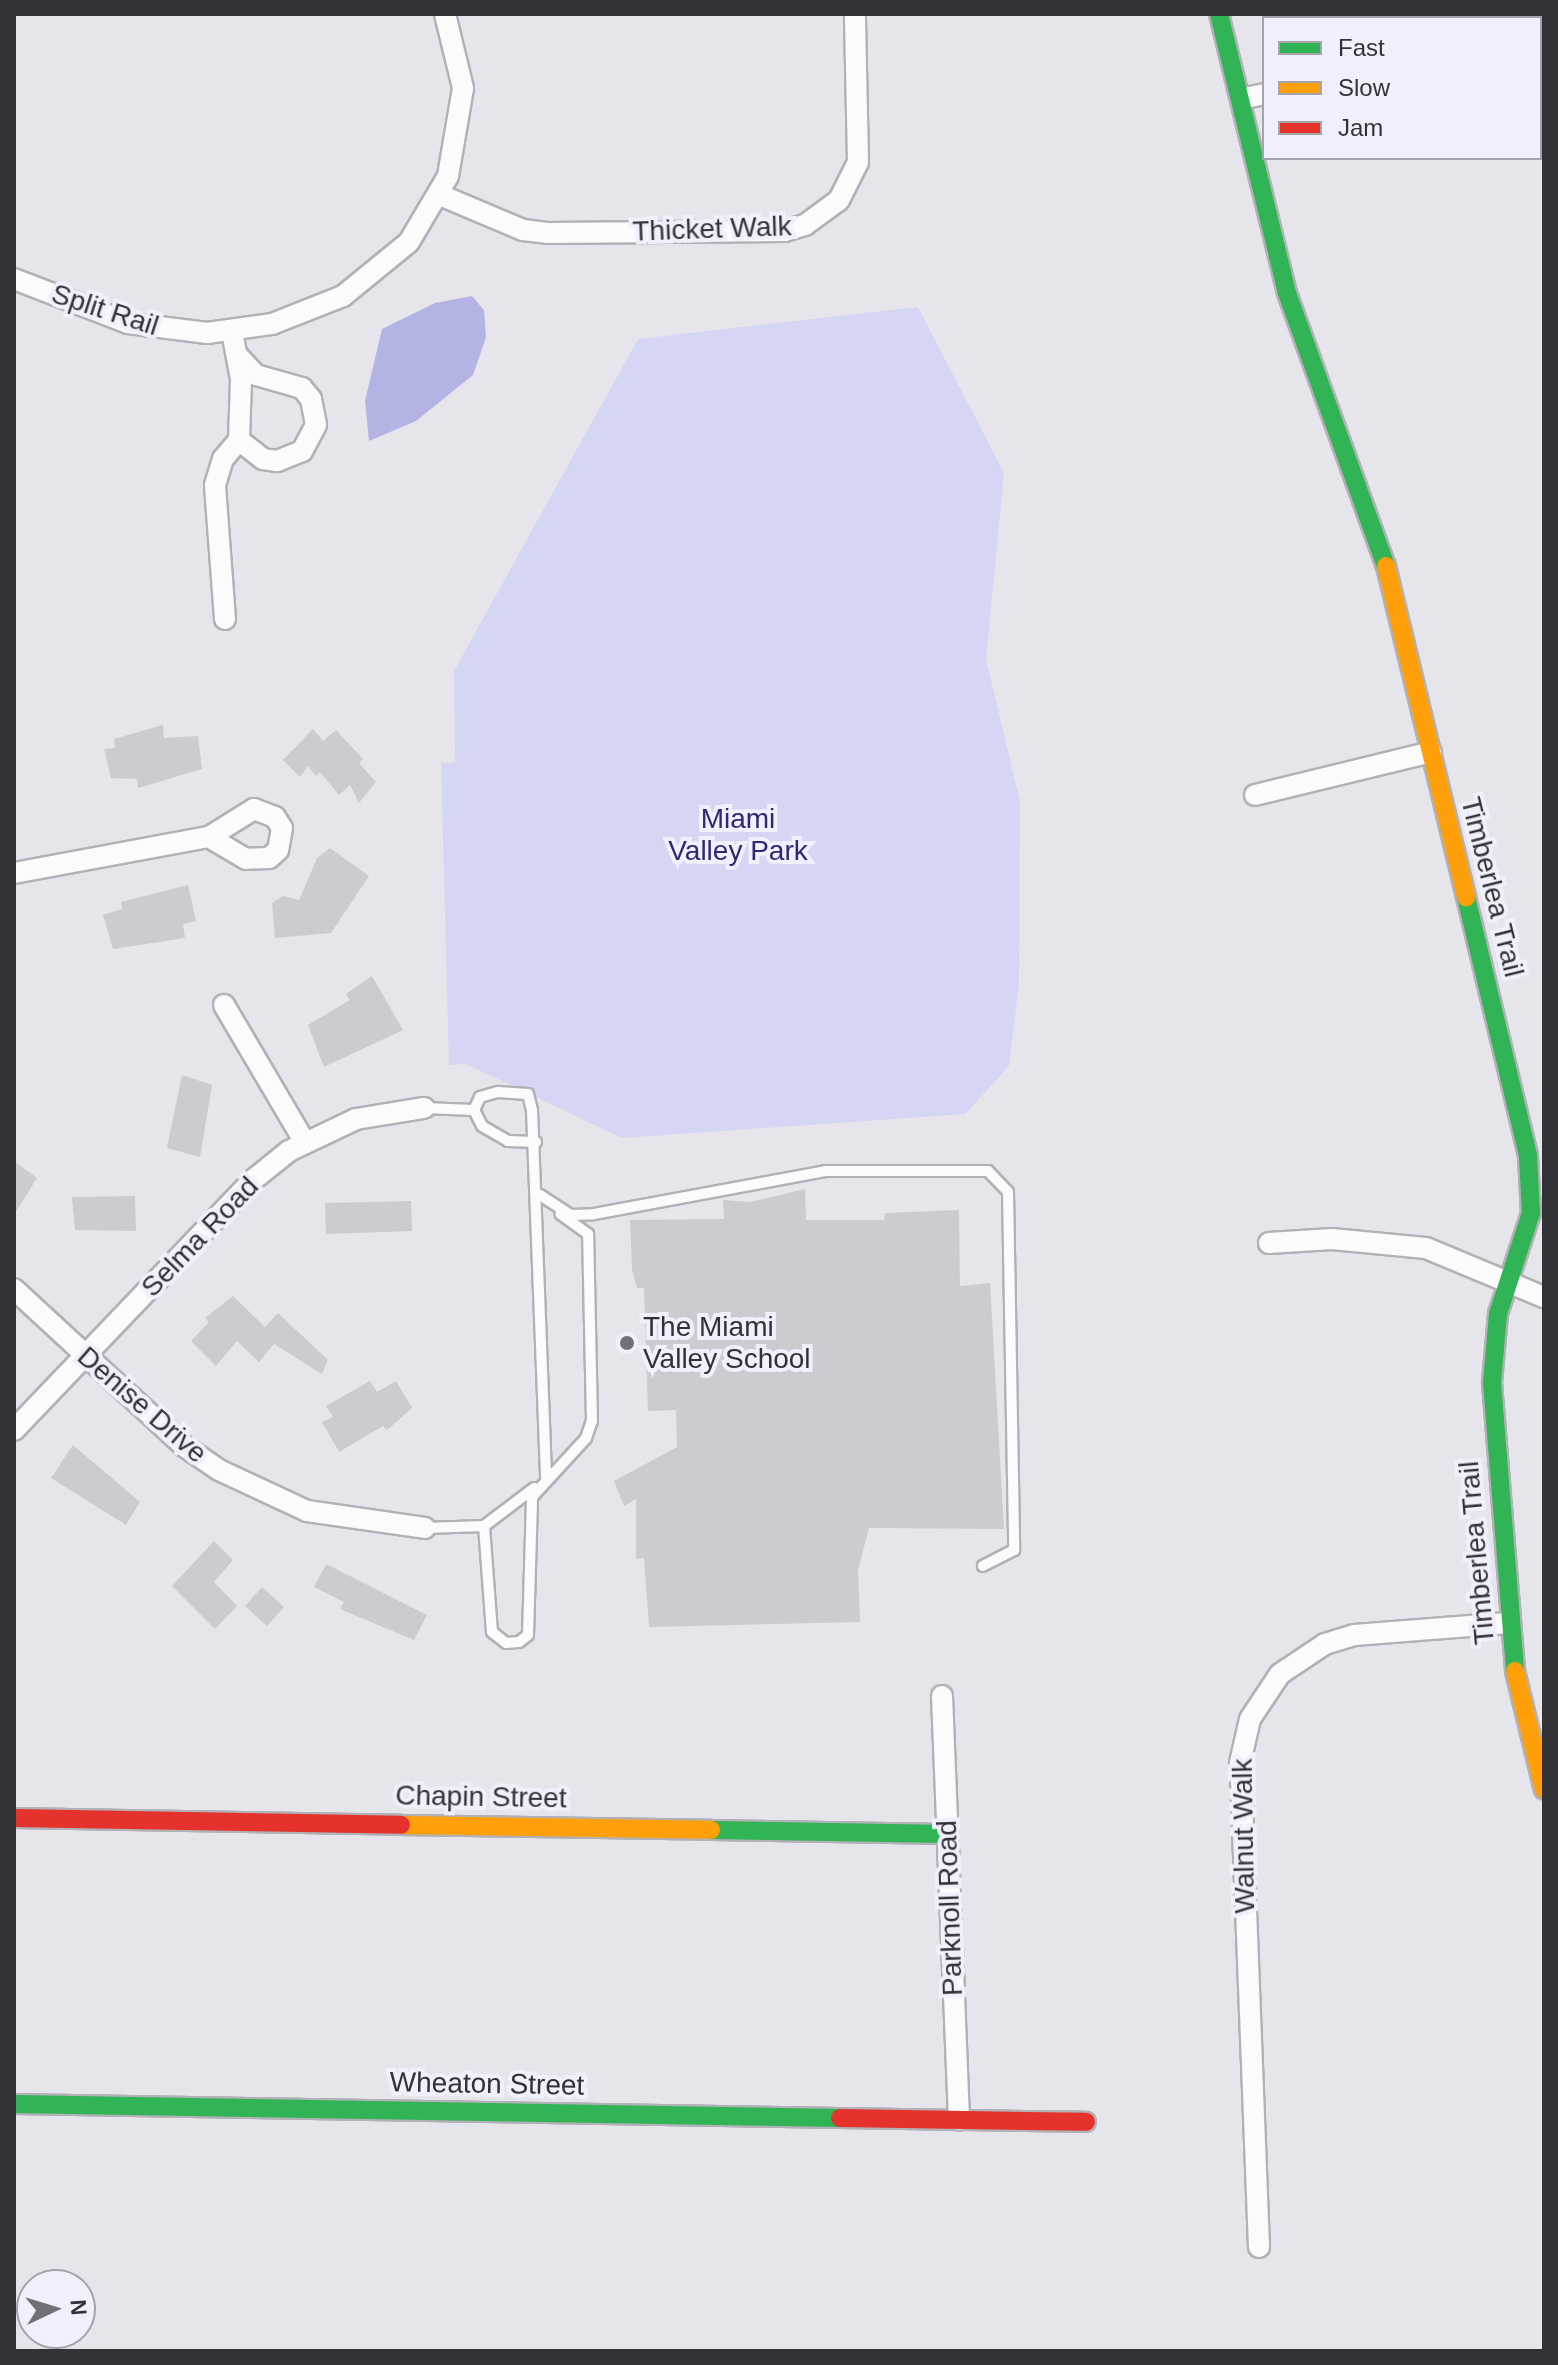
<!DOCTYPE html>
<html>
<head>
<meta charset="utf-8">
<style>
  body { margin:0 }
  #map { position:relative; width:1558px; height:2365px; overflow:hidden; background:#e5e5eb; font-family:Arial,sans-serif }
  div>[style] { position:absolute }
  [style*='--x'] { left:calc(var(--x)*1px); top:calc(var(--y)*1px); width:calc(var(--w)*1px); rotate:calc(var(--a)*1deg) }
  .green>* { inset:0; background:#d5d6f4 }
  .water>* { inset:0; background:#b3b4e3 }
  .building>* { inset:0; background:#cbcbd0 }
  .roads { filter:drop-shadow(2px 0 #b1b1b6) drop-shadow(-2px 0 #b1b1b6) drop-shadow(0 2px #b1b1b6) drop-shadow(0 -2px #b1b1b6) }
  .lane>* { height:10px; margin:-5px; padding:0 5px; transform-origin:5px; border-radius:5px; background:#fbfbfc }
  .street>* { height:20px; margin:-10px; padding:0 10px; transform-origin:10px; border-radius:10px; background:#fbfbfc }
  .fast>* { height:18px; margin:-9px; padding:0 9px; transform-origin:9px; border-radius:9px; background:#30b455 }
  .slow>* { height:18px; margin:-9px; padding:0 9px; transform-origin:9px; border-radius:9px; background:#ff9f0a }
  .jam>* { height:18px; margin:-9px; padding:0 9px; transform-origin:9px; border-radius:9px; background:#e5322d }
  .dots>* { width:22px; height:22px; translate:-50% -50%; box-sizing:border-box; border:4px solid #eff0fb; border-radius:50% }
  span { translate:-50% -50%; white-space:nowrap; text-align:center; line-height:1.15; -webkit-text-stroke:8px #eff0fb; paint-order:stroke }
  .street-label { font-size:28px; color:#323236 }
  .park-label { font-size:28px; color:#302772 }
  .poi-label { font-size:28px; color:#323236 }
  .left { translate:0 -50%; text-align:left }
  .frame { position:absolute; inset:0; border:16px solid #323236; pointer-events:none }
  .legend { position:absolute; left:1262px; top:16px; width:280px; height:144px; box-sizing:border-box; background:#eff0fb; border:2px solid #a3a4ac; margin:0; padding:10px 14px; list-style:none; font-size:24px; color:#323236 }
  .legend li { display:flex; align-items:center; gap:16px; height:40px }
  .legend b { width:40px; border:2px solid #a3a4ac }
  .north { position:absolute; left:16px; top:2269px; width:80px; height:80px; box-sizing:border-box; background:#eff0fb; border:2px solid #a3a4ac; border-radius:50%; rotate:86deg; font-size:22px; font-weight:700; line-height:32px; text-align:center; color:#323236 }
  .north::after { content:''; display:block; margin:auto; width:28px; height:36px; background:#717175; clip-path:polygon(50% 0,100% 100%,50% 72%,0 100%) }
</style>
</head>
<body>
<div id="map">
  <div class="green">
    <i style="clip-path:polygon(918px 307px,1004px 473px,986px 659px,1020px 802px,1019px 984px,1009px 1066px,965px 1114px,622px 1138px,466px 1064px,449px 1065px,441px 763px,455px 762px,454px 671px,638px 339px)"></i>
  </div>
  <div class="water">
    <i style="clip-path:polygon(472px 296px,484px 310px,486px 337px,473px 375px,416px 421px,369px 441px,365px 401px,382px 329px,435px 303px)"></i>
  </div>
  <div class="building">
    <i style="clip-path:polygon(163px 725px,164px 738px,198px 736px,202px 769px,138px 788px,137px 779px,111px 778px,104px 749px,115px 748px,114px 739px)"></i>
    <i style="clip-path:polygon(313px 729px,323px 741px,336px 730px,363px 759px,359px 763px,376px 782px,359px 803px,350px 785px,339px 795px,320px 772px,316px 776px,308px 766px,300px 777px,283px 760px)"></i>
    <i style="clip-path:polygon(330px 848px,369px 876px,331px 933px,275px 938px,272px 903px,283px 896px,299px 900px,317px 858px)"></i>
    <i style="clip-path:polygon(188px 885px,196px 921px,183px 924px,185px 938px,113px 949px,103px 915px,122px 909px,121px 902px)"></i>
    <i style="clip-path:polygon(372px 976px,403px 1030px,324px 1067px,308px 1025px,350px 1000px,346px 994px)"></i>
    <i style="clip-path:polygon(182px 1075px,212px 1085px,200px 1157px,167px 1148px)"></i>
    <i style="clip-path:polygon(14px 1161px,37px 1178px,14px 1215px)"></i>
    <i style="clip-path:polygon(805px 1189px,806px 1220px,884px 1220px,885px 1213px,959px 1210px,960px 1286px,990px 1283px,1004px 1529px,869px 1528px,858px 1570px,860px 1622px,649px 1627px,644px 1558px,636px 1559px,636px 1499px,624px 1506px,614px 1481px,677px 1447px,676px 1410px,648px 1411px,644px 1288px,637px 1288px,632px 1270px,630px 1220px,724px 1219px,723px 1200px,750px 1202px)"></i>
    <i style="clip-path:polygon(135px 1196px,136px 1231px,75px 1230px,72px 1197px)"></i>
    <i style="clip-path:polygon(411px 1201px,412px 1231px,326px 1234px,325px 1203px)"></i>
    <i style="clip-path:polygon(233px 1296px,265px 1327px,278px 1313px,328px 1360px,322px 1374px,274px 1344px,259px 1362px,237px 1341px,216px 1366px,191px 1341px,209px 1322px,205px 1318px)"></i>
    <i style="clip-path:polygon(370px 1381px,377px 1392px,396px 1381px,412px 1408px,387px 1430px,383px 1426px,339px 1452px,322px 1422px,333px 1417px,326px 1406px)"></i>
    <i style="clip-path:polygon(73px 1445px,140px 1502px,126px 1525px,51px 1478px)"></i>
    <i style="clip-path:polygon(214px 1541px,233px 1560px,214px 1582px,237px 1606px,215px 1629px,172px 1586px)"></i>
    <i style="clip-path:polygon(326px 1564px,427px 1615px,414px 1640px,340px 1609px,344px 1602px,314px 1587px)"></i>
    <i style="clip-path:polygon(262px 1587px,284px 1607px,267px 1626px,245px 1606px)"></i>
  </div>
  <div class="roads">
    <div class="lane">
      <i style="--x:424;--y:1108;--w:50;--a:2.3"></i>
      <i style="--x:474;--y:1110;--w:14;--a:-65"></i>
      <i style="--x:480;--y:1097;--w:19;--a:-16"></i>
      <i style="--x:498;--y:1092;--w:30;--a:4"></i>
      <i style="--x:528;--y:1094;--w:16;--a:76"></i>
      <i style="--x:532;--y:1110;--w:368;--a:87.8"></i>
      <i style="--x:474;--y:1110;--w:18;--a:63"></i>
      <i style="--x:482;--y:1126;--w:30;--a:30"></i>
      <i style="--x:508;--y:1141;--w:28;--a:2"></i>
      <i style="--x:540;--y:1195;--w:37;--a:33"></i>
      <i style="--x:571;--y:1215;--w:23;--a:-2"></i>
      <i style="--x:594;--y:1214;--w:235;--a:-10.5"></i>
      <i style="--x:825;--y:1171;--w:163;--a:0"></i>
      <i style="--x:988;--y:1171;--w:29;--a:46"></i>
      <i style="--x:1008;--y:1192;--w:358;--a:89"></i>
      <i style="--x:1014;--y:1550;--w:35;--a:153"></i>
      <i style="--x:484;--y:1526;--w:106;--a:85.7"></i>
      <i style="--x:492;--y:1632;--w:18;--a:38"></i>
      <i style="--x:506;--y:1643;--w:13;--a:-4"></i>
      <i style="--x:519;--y:1642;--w:11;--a:-38"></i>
      <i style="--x:528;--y:1635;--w:138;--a:-88.3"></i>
      <i style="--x:532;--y:1497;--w:80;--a:-47.5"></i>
      <i style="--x:586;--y:1438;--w:18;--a:-71"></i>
      <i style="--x:592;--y:1421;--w:187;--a:-91.2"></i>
      <i style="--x:588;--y:1234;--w:34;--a:-144"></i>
      <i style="--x:425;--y:1528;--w:59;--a:-1.9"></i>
      <i style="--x:484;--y:1526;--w:63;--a:-37.2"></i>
    </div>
    <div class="street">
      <i style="--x:1540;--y:28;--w:4;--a:-14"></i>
      <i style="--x:1241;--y:99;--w:24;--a:-12"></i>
      <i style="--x:440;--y:195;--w:90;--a:22.9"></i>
      <i style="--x:523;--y:230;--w:24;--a:7"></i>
      <i style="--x:547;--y:233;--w:238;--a:-0.5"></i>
      <i style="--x:785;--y:231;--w:21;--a:-17"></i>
      <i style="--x:805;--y:225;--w:42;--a:-36.3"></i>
      <i style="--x:839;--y:200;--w:42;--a:-63.4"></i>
      <i style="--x:858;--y:162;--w:148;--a:-91.2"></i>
      <i style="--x:14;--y:279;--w:122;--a:21.1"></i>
      <i style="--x:128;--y:323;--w:80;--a:7.2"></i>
      <i style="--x:207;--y:333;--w:66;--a:-7.9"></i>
      <i style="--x:272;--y:324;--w:76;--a:-21.5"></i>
      <i style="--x:343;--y:296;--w:85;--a:-39.3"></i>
      <i style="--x:409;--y:242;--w:77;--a:-59.4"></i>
      <i style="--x:448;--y:176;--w:89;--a:-80.3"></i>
      <i style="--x:463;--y:88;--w:76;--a:-103.7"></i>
      <i style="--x:238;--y:356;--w:26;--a:47"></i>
      <i style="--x:256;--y:375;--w:48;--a:15.8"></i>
      <i style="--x:302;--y:388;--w:14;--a:51"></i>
      <i style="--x:311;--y:399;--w:26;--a:79"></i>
      <i style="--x:316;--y:425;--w:30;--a:118"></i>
      <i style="--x:302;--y:451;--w:27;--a:158"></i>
      <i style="--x:277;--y:461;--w:14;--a:-172"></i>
      <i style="--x:263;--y:459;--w:31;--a:-142"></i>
      <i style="--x:225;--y:619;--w:134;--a:-94.3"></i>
      <i style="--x:215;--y:485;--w:27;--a:-73"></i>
      <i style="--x:223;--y:459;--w:25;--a:-50"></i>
      <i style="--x:239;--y:440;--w:61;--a:-88.1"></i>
      <i style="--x:241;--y:379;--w:48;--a:-100.8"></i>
      <i style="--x:1255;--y:795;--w:181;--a:-13.7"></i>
      <i style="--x:254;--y:809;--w:22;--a:21"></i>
      <i style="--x:275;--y:817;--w:13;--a:58"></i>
      <i style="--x:282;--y:828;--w:22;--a:100"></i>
      <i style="--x:278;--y:850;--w:12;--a:138"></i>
      <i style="--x:269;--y:858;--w:23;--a:178"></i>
      <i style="--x:246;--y:859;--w:43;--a:-149.3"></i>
      <i style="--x:209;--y:837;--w:53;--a:-31.9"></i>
      <i style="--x:14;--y:873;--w:198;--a:-10.5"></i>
      <i style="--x:224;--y:1005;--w:158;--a:59.5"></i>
      <i style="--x:1269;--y:1243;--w:63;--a:-3.6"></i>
      <i style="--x:1332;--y:1239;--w:94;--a:5.5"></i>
      <i style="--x:1426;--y:1248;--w:128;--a:22.6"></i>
      <i style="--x:14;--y:1289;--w:231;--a:42.7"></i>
      <i style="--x:184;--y:1446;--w:42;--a:34.4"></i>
      <i style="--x:219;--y:1470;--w:97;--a:25"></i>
      <i style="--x:307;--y:1511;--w:119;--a:8.2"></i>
      <i style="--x:14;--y:1430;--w:346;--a:-46.3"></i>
      <i style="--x:253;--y:1180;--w:46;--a:-38.9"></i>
      <i style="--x:289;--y:1151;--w:74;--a:-25.5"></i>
      <i style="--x:356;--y:1119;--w:69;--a:-9.2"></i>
      <i style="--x:942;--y:1696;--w:424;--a:87.7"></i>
      <i style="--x:1259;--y:2247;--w:484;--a:-92.2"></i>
      <i style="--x:1240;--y:1763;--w:45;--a:-77.2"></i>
      <i style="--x:1250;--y:1719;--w:54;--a:-56.3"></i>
      <i style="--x:1280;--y:1674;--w:54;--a:-33.7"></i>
      <i style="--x:1325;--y:1644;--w:31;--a:-17"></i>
      <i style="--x:1355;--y:1635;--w:153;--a:-4.5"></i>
    </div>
    <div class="fast">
      <i style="--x:1219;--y:14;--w:287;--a:76.3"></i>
      <i style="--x:1287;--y:293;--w:290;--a:70.1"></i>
      <i style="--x:1466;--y:897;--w:266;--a:76.5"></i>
      <i style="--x:1528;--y:1156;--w:57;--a:87"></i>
      <i style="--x:1531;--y:1213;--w:106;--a:108.1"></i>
      <i style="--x:1498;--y:1314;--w:69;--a:95"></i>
      <i style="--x:1492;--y:1383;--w:289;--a:85.4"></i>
      <i style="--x:711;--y:1830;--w:236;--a:1"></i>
      <i style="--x:14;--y:2104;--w:826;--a:0.97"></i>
    </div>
    <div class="slow">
      <i style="--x:1386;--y:566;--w:341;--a:76.4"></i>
      <i style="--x:1515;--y:1671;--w:122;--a:76.3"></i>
      <i style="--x:401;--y:1825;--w:310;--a:0.9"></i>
    </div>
    <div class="jam">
      <i style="--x:14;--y:1818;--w:387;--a:1"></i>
      <i style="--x:840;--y:2118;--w:246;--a:0.9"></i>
    </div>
  </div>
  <div class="dots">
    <i style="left:627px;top:1343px;background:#717175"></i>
  </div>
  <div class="street-label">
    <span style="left:712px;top:229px;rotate:-2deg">Thicket Walk</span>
    <span style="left:105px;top:310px;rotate:18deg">Split Rail</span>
    <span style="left:1492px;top:887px;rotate:76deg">Timberlea Trail</span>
    <span style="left:200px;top:1237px;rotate:-46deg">Selma Road</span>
    <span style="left:142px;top:1405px;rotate:41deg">Denise Drive</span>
    <span style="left:1477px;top:1553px;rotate:-95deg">Timberlea Trail</span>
    <span style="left:481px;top:1797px;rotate:1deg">Chapin Street</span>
    <span style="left:1244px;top:1836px;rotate:-91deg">Walnut Walk</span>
    <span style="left:950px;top:1908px;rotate:-92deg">Parknoll Road</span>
    <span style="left:487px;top:2084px;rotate:1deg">Wheaton Street</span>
  </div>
  <div class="park-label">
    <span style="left:738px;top:835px">Miami<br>Valley Park</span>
  </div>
  <div class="poi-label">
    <span class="left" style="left:643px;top:1343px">The Miami<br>Valley School</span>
  </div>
  <div class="frame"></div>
  <ul class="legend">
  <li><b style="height:10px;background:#30b455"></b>Fast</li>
  <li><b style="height:10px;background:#ff9f0a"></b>Slow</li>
  <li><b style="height:10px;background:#e5322d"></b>Jam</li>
  </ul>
  <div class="north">N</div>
</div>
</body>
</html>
